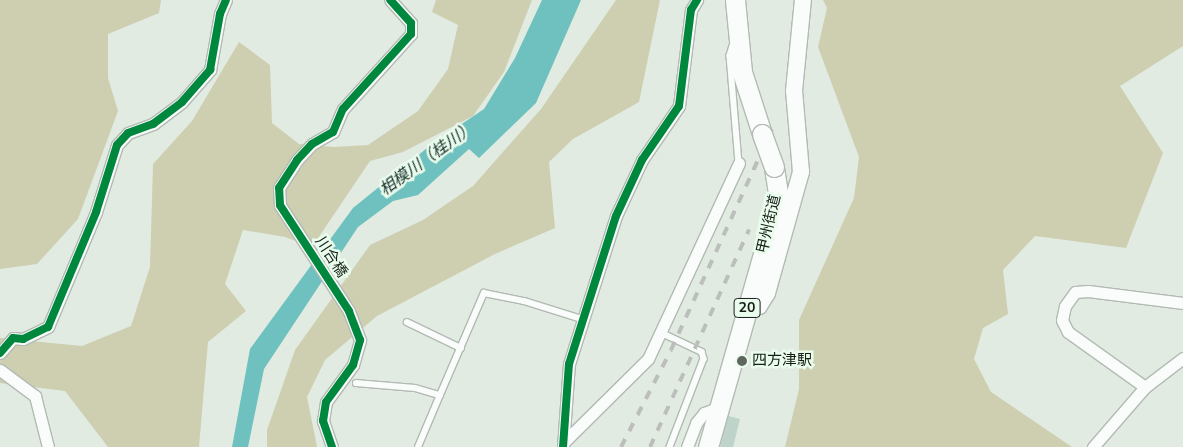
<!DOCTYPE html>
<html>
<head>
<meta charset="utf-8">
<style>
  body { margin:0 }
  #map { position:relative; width:1183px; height:447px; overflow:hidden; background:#e1ebe2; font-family:"Nunito Sans","Noto Sans JP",sans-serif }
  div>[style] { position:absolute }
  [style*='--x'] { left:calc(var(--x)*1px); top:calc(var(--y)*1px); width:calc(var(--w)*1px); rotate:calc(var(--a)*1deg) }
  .green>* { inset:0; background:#cdcfb0 }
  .water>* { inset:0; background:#6ec1be }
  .building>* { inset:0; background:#bed4cb }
  .roads { filter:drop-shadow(1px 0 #b2bab3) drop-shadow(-1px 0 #b2bab3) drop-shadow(0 1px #b2bab3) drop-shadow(0 -1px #b2bab3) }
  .service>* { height:5.5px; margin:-2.75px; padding:0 2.75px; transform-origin:2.75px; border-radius:2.75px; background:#fafcfb }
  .minor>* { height:11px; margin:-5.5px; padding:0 5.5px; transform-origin:5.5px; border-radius:5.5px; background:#fafcfb }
  .secondary>* { height:16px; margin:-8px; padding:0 8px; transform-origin:8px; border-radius:8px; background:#fafcfb }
  .trunk>* { height:19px; margin:-9.5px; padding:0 9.5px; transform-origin:9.5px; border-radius:9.5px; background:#fafcfb }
  .rail>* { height:4px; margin-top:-2px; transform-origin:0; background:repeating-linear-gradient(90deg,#bcbebc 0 9px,transparent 0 18px) }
  .bridges { filter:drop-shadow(1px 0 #b2bab3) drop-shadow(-1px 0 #b2bab3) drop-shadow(0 1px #b2bab3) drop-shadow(0 -1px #b2bab3) }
  .trunk-bridge>* { height:19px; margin:-9.5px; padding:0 9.5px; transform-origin:9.5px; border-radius:9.5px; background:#fafcfb }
  .cycleway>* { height:8px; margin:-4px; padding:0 4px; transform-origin:4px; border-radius:4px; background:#00873e }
  .dots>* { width:14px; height:14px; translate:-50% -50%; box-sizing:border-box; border:2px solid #eafcec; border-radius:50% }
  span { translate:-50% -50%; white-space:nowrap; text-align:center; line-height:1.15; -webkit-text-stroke:5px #eafcec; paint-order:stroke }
  .shield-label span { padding:1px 4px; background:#eafcec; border:1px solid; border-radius:4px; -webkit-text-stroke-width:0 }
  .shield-label { font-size:14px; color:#171e18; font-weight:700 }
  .street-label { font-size:15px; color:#171e18 }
  .poi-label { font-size:15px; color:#171e18 }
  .left { translate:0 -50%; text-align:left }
  .water-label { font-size:16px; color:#192d2d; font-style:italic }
</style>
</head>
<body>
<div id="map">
  <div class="green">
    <i style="clip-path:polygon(0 0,161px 0,159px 13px,108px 34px,108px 78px,118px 111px,78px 219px,37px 264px,0 269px)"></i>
    <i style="clip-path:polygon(436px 0,532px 0,504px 72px,473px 116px,403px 152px,370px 161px,312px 247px,285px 237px,243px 230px,225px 284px,246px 311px,208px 342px,199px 447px,108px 447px,65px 391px,0 383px,0 338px,82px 346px,131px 326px,150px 267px,153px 164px,192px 121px,239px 42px,270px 65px,272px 123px,299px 144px,334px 147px,368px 145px,418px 111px,448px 69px,458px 25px,432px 12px)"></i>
    <i style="clip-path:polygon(616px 0,660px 0,639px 102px,573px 139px,549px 162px,555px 228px,495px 254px,377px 316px,325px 360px,307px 397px,317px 447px,267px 447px,267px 430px,295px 350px,370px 245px,423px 220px,473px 186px,541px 109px)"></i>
    <i style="clip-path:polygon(823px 0,1183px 0,1183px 46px,1120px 86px,1163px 153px,1126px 248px,1035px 236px,1003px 270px,1008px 314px,983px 328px,974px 359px,991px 392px,1072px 447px,785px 447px,799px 389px,799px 320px,854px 198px,859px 157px,818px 47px,827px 8px)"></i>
  </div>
  <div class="water">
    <i style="clip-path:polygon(542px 0,581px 0,536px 103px,479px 158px,469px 149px,418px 195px,393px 201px,358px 227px,264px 369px,248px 447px,232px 447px,250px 349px,353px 208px,432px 144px,484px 109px,515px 58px)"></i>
  </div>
  <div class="building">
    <i style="clip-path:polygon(728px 416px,740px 419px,733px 447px,720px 447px)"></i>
  </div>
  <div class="roads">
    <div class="service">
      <i style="--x:733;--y:46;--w:10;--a:107"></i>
      <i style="--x:730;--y:56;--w:107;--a:85.2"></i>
      <i style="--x:407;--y:322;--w:60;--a:25.7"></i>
      <i style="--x:662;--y:333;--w:44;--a:25.4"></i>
      <i style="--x:702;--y:352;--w:7;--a:74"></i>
      <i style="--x:704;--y:359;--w:94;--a:111.1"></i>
      <i style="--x:356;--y:383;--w:59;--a:4.8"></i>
      <i style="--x:415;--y:388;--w:26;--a:16"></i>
      <i style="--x:440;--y:395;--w:111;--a:-66.7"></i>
      <i style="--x:484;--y:293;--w:41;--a:11.3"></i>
      <i style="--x:524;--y:301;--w:64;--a:17.3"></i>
      <i style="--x:418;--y:447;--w:56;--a:-67.1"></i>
    </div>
    <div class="minor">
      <i style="--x:0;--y:353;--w:20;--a:-49"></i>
      <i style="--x:13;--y:338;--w:10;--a:6"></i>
      <i style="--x:23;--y:339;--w:28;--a:-26"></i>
      <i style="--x:48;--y:327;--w:125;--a:-67.3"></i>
      <i style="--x:96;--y:212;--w:70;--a:-72.6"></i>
      <i style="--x:117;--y:145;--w:16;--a:-47"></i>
      <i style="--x:128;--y:133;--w:27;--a:-20"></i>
      <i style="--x:153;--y:124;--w:36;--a:-37"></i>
      <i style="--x:182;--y:102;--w:43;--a:-48.8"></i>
      <i style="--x:210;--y:70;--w:57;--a:-79.9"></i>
      <i style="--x:220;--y:14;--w:15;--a:-67"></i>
      <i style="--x:0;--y:370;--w:44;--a:36.6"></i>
      <i style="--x:35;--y:396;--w:53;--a:75.7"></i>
      <i style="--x:1145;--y:387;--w:95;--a:-144.5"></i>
      <i style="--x:1068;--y:332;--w:13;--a:-117"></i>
      <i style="--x:1062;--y:320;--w:14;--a:-78"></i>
      <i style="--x:1065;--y:306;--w:17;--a:-54"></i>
      <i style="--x:1075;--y:292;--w:13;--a:-4"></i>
      <i style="--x:1088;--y:291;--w:96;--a:7.2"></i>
      <i style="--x:565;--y:441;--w:117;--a:-44.7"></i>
      <i style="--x:648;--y:359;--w:216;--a:-65.1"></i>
      <i style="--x:332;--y:447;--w:28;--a:-109"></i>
      <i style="--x:323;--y:421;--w:19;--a:-81"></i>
      <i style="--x:326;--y:402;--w:46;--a:-53.9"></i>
      <i style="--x:353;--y:365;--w:26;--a:-74"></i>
      <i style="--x:360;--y:340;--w:31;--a:-111"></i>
      <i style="--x:349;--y:311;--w:126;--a:-123.1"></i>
      <i style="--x:280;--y:205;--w:17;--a:-93"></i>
      <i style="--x:279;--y:188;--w:33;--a:-57"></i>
      <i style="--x:297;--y:160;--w:22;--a:-47"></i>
      <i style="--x:312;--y:144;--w:24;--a:-30"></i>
      <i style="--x:333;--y:132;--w:25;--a:-67"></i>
      <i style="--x:343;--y:109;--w:101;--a:-47.8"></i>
      <i style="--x:411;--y:34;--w:11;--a:-90"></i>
      <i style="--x:411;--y:23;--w:31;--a:-132"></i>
      <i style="--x:563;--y:447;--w:83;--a:-85.9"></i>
      <i style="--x:569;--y:364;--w:155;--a:-72.4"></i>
      <i style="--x:616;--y:216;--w:62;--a:-65.1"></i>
      <i style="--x:642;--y:160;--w:65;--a:-55.6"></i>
      <i style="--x:679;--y:106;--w:97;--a:-82.9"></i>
      <i style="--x:691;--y:10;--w:12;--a:-59"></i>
      <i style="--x:687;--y:447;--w:26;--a:-69"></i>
      <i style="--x:696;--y:423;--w:13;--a:-51"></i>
      <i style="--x:704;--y:413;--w:15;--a:-20"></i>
      <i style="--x:1093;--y:447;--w:79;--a:-49.1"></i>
      <i style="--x:1145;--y:387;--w:48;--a:-37.3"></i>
    </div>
    <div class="secondary">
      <i style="--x:746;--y:311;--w:14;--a:-21"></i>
      <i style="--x:759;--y:306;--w:15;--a:-58"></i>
      <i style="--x:767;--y:293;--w:126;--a:-74.3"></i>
      <i style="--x:801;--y:172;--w:81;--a:-94.9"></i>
      <i style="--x:794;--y:91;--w:91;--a:-84.4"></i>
    </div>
    <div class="trunk">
      <i style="--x:735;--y:0;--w:72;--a:84.4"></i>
      <i style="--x:742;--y:72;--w:65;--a:72.1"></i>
      <i style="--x:708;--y:447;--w:241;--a:-74.1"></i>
      <i style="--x:774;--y:215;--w:22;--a:-80"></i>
      <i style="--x:778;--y:193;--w:26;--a:-99"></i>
    </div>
  </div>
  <div class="rail">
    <i style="--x:621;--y:447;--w:109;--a:-62.7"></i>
    <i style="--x:671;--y:350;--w:247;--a:-65.4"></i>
    <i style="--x:650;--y:447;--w:239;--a:-65.5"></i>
  </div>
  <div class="bridges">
    <div class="trunk-bridge">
      <i style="--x:762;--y:134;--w:35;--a:70"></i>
    </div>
  </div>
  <div class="cycleway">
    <i style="--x:0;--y:353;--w:20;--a:-49"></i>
    <i style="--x:13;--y:338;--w:10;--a:6"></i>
    <i style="--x:23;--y:339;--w:28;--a:-26"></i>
    <i style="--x:48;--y:327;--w:125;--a:-67.3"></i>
    <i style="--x:96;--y:212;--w:70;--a:-72.6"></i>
    <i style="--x:117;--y:145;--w:16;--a:-47"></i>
    <i style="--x:128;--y:133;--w:27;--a:-20"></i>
    <i style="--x:153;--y:124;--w:36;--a:-37"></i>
    <i style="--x:182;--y:102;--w:43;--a:-48.8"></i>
    <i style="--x:210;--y:70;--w:57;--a:-79.9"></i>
    <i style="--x:220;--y:14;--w:15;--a:-67"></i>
    <i style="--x:332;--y:447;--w:28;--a:-109"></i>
    <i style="--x:323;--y:421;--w:19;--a:-81"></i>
    <i style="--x:326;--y:402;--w:46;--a:-53.9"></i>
    <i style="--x:353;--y:365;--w:26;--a:-74"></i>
    <i style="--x:360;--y:340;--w:31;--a:-111"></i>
    <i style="--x:349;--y:311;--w:126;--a:-123.1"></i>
    <i style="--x:280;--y:205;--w:17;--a:-93"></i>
    <i style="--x:279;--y:188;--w:33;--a:-57"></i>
    <i style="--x:297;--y:160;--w:22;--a:-47"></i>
    <i style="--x:312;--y:144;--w:24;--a:-30"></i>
    <i style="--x:333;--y:132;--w:25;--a:-67"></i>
    <i style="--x:343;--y:109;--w:101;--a:-47.8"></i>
    <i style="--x:411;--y:34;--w:11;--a:-90"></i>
    <i style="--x:411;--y:23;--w:31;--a:-132"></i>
    <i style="--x:563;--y:447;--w:83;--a:-85.9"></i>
    <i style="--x:569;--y:364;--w:155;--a:-72.4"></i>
    <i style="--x:616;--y:216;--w:62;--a:-65.1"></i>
    <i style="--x:642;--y:160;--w:65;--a:-55.6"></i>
    <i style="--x:679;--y:106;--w:97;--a:-82.9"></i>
    <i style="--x:691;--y:10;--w:12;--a:-59"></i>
  </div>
  <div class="dots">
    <i style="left:742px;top:361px;background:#5e665f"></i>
  </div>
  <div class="shield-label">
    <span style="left:747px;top:308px">20</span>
  </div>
  <div class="street-label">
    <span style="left:769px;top:224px;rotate:-77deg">甲州街道</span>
    <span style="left:331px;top:257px;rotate:57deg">川合橋</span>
  </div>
  <div class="poi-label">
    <span class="left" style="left:752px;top:361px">四方津駅</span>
  </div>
  <div class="water-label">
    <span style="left:427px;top:159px;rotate:-36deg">相模川（桂川）</span>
  </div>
</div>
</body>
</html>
